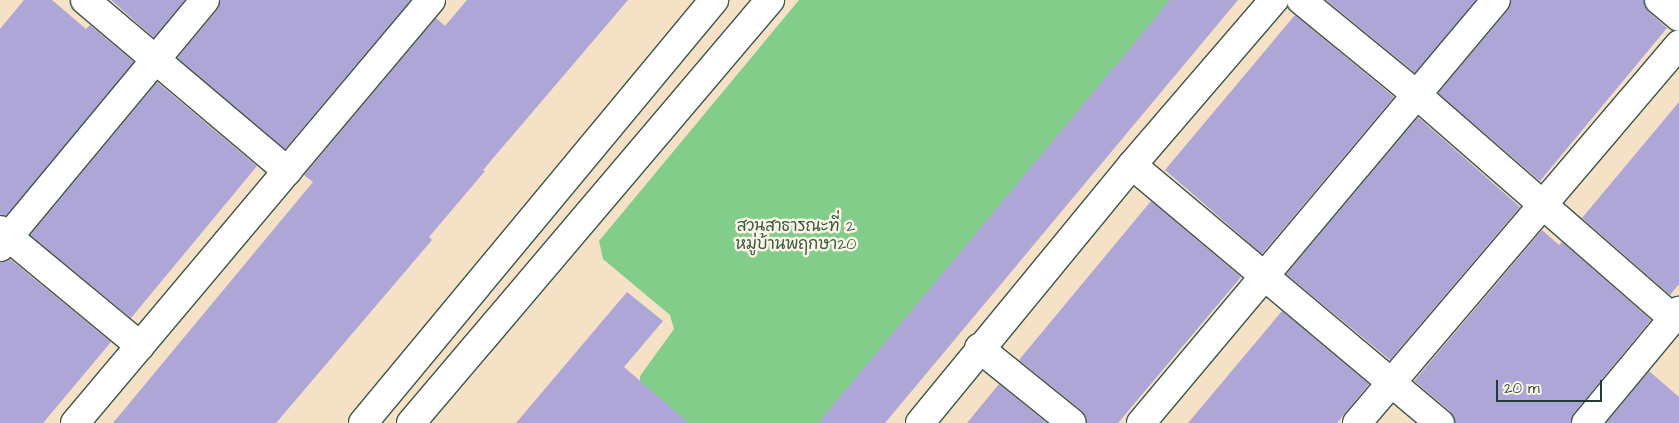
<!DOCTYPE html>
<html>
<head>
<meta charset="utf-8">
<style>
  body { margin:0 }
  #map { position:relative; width:1679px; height:423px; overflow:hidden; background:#f5e1c5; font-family:"Architects Daughter","Playpen Sans Thai",sans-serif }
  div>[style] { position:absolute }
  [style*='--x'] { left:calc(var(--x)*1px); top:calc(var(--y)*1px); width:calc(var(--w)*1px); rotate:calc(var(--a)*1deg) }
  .green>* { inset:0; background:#82cd8a }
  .building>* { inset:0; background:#ada6d6 }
  .roads { filter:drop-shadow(1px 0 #3f564a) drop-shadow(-1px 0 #3f564a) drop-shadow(0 1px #3f564a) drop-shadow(0 -1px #3f564a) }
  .street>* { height:28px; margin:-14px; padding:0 14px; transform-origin:14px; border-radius:14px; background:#fff }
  span { translate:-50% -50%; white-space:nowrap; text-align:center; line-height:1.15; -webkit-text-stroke:5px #fcf5e5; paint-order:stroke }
  .park-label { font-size:16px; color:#335a45 }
  .scale { position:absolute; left:1496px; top:380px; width:106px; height:22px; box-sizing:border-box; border:2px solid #1f3d34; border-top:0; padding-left:6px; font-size:15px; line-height:18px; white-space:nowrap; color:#1f3d34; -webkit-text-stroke:4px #fcf5e5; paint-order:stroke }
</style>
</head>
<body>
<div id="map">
  <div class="green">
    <i style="clip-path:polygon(799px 0,1182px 0,834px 423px,679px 423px,640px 392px,640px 376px,674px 329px,670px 315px,603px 259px,599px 241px)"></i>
  </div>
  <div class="building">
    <i style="clip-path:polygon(24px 0,52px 0,86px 29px,90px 25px,134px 62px,6px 216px,0 215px,0 29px)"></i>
    <i style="clip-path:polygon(111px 0,185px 0,154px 38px)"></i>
    <i style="clip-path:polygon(220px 0,411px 0,285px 149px,177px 58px,217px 10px)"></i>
    <i style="clip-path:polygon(467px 0,628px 0,483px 170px,485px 171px,429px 237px,432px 240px,276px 423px,113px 423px,313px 182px,304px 175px,436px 18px,445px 26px)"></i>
    <i style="clip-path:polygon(1170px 0,1238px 0,885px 423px,818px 423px)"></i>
    <i style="clip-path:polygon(1326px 0,1476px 0,1415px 73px)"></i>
    <i style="clip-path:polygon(1511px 0,1644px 0,1649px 12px,1667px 28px,1540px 181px,1438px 93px,1508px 10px)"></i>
    <i style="clip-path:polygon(1295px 15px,1394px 97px,1262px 254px,1165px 170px)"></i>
    <i style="clip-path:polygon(157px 82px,257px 166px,131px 318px,30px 235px)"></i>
    <i style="clip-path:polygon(1679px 102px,1679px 284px,1670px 295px,1582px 218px)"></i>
    <i style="clip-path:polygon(1418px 117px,1520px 207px,1390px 360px,1286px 274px)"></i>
    <i style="clip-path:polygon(1151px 201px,1241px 277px,1118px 423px,1087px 423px,1082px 411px,1019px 360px)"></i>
    <i style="clip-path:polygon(1542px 230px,1559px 245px,1562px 242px,1651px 320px,1574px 413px,1571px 423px,1455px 423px,1450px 411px,1414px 381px)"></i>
    <i style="clip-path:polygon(10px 259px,111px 342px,43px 423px,0 423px,0 262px)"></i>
    <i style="clip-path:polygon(627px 292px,663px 321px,624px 367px,689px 423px,516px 423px)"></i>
    <i style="clip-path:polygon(1282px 311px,1369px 384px,1337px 423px,1188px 423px)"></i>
    <i style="clip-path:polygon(1649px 371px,1679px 397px,1679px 423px,1606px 423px)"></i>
    <i style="clip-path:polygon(999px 384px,1047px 423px,967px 423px)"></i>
  </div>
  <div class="roads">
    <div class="street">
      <i style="--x:85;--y:0;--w:265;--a:40.2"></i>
      <i style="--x:1301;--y:0;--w:150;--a:39.3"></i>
      <i style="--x:1417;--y:95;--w:340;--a:41.1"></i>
      <i style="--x:1659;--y:0;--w:26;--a:40"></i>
      <i style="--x:1132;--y:165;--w:402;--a:40"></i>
      <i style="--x:0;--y:230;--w:182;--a:39.6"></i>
      <i style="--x:0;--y:247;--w:321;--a:-50.3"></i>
      <i style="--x:979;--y:348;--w:119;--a:38.9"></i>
      <i style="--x:75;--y:423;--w:553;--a:-49.92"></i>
      <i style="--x:363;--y:423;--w:550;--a:-50.31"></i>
      <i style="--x:411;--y:423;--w:555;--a:-49.68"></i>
      <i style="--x:920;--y:423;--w:334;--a:-50.6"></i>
      <i style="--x:1132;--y:165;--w:218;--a:-49.3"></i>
      <i style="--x:1141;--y:423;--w:552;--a:-50"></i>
      <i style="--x:1357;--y:423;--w:497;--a:-49.6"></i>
      <i style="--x:1586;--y:423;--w:146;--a:-50.3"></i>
    </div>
  </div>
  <div class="park-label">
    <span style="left:796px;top:235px">สวนสาธารณะที่ 2<br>หมู่บ้านพฤกษา20</span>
  </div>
  <div class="scale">20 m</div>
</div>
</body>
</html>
